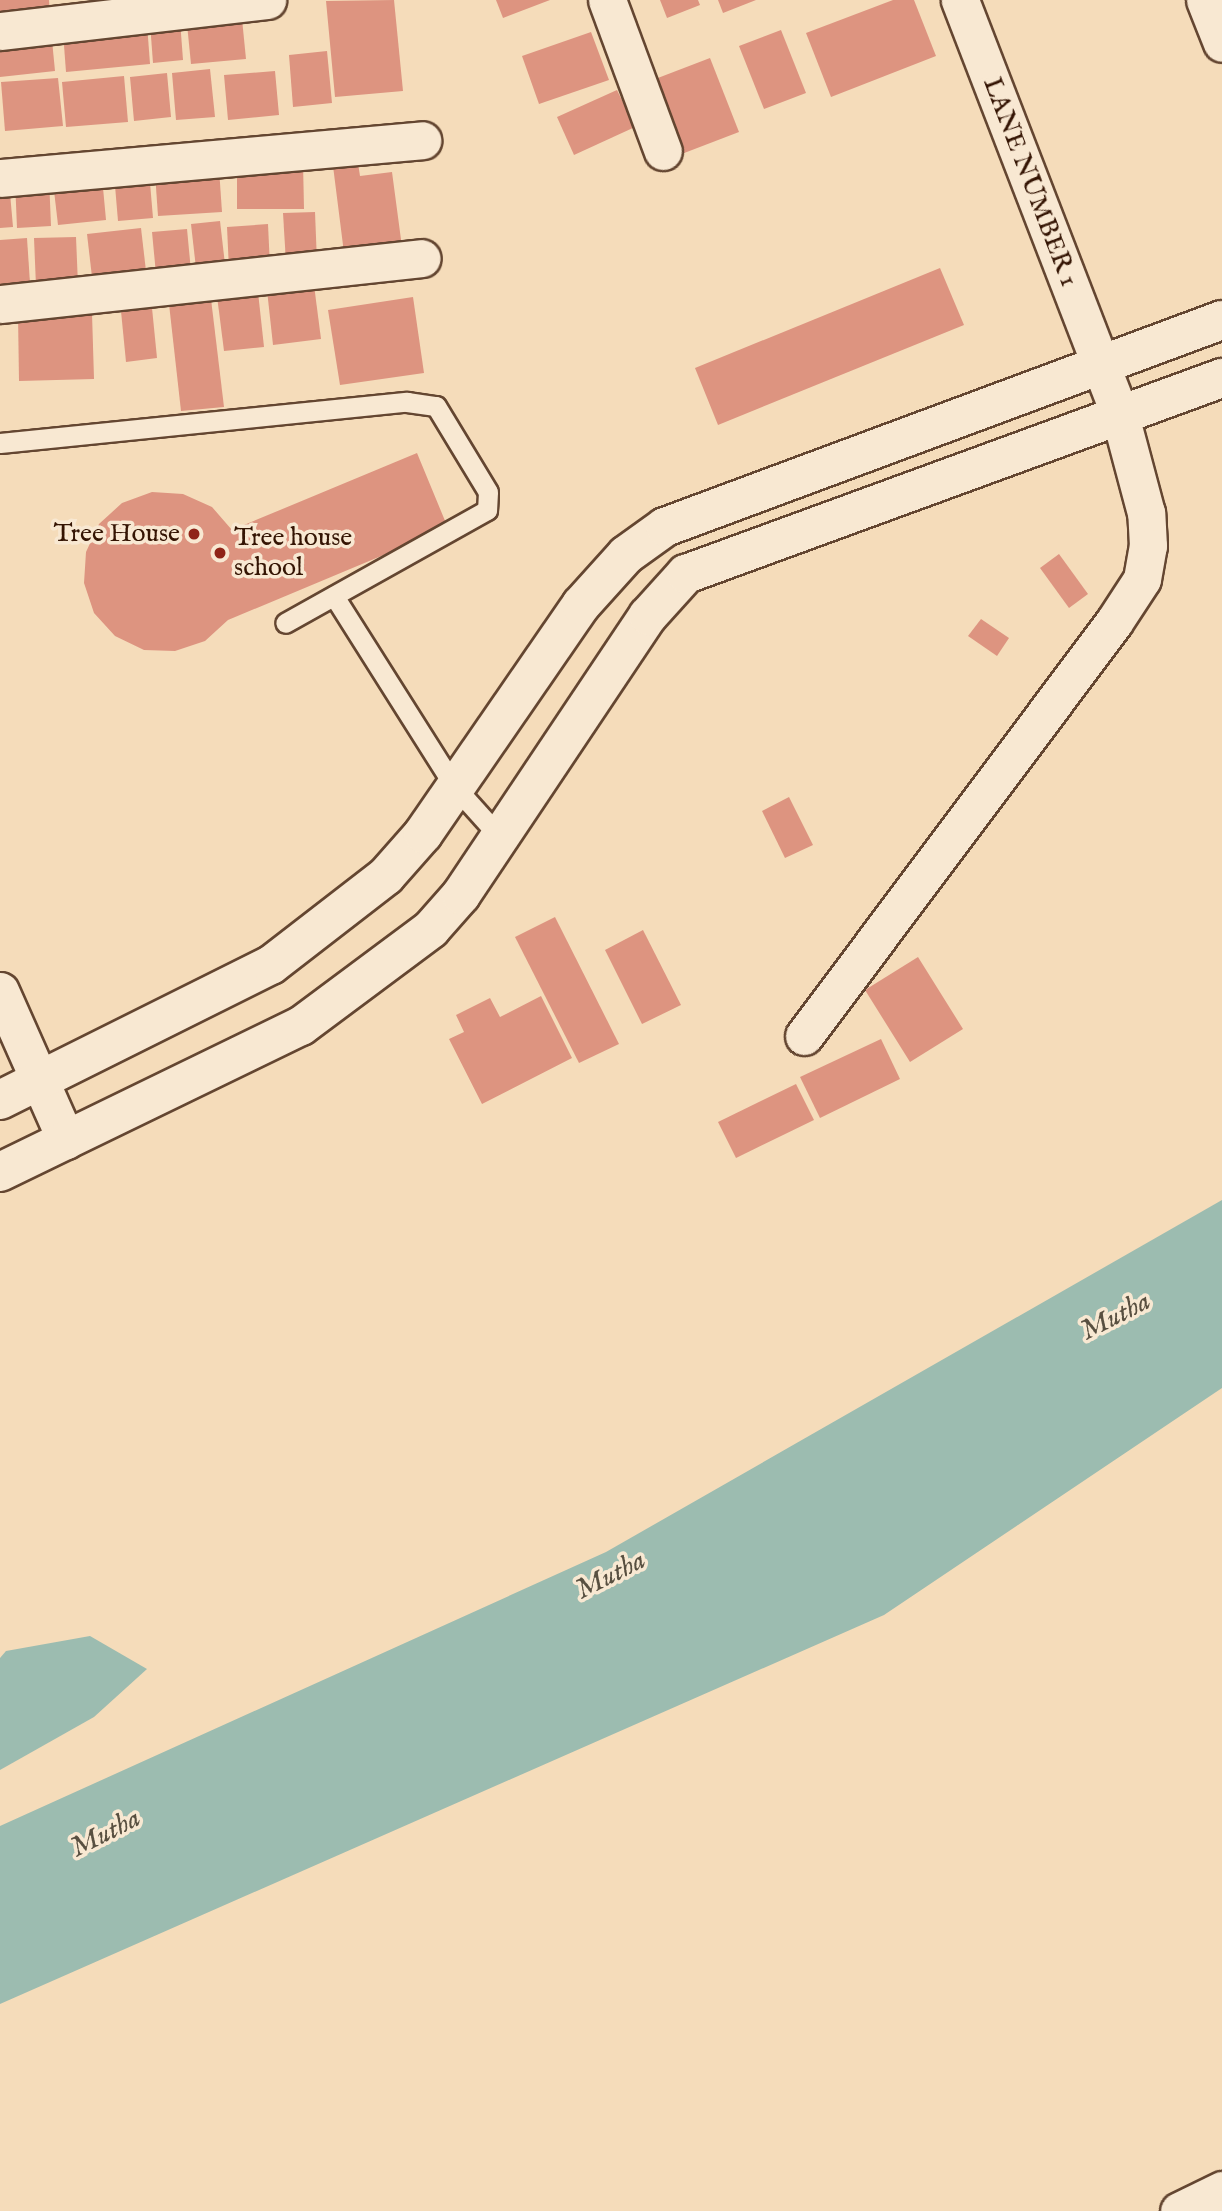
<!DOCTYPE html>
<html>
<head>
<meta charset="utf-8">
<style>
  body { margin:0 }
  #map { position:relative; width:1222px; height:2211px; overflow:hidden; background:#f5dcba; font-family:"IM FELL English",serif }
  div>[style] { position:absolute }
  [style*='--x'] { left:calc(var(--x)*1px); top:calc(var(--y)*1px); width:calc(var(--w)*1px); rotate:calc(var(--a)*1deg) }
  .water>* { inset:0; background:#9cbcb0 }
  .building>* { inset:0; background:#dd9480 }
  .roads { filter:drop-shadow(2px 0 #644631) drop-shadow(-2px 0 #644631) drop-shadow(0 2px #644631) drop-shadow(0 -2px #644631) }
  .service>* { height:19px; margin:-9.5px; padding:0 9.5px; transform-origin:9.5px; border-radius:9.5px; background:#f8e8d2 }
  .minor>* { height:37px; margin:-18.5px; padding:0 18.5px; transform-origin:18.5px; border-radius:18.5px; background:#f8e8d2 }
  .tertiary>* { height:38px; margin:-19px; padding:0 19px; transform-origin:19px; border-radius:19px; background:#f8e8d2 }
  .dots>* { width:19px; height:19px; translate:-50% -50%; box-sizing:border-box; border:4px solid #f8e8d2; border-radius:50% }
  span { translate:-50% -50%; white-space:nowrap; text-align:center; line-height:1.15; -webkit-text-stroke:7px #f8e8d2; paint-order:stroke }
  .street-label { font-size:26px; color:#341403 }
  .poi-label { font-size:26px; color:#341403 }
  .right { translate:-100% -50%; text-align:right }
  .left { translate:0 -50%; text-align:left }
  .water-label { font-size:28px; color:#584f40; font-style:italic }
</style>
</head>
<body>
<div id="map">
  <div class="water">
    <i style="clip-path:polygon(1222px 1200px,1222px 1388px,884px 1615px,0 2004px,0 1826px,606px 1552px)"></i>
    <i style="clip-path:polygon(90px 1636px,147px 1669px,94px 1717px,0 1770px,0 1658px,6px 1651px)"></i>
  </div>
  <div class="building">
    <i style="clip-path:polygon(0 0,49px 0,50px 16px,0 19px)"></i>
    <i style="clip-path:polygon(394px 0,403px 91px,335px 97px,326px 1px)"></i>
    <i style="clip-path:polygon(496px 0,550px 0,503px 18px)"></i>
    <i style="clip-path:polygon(660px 0,698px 0,700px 5px,667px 18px)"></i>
    <i style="clip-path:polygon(718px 0,756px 0,723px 13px)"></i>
    <i style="clip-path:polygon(893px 0,914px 0,936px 56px,831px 97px,806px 33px)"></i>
    <i style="clip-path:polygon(241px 9px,246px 59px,191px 64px,186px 14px)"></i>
    <i style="clip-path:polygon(180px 20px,183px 60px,153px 63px,150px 23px)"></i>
    <i style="clip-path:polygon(147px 24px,150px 64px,66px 72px,63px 32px)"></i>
    <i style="clip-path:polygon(51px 30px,55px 71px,0 77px,0 35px)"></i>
    <i style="clip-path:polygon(781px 30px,806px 93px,764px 109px,739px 46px)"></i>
    <i style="clip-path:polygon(591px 32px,609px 80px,539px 104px,522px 56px)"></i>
    <i style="clip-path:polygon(327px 51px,332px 103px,293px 107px,289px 55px)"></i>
    <i style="clip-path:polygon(710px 58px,739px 132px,679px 155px,650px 81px)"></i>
    <i style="clip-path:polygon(210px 69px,215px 117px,176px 120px,172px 73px)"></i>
    <i style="clip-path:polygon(275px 71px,279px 115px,228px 120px,224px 75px)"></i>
    <i style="clip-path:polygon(167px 73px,171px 117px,134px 121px,130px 77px)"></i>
    <i style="clip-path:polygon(124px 76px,128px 122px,66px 127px,62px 82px)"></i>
    <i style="clip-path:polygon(58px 78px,63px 126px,5px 131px,1px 82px)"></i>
    <i style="clip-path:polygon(617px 90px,635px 127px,574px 155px,557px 117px)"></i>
    <i style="clip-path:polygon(303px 162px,304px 209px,237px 209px,237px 163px)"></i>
    <i style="clip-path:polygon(358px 163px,360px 176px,392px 172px,402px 247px,344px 253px,333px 166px)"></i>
    <i style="clip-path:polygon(219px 169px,222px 212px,158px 216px,155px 173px)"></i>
    <i style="clip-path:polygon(149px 171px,153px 218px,118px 221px,114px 174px)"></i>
    <i style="clip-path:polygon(102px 177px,106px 220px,58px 225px,53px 182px)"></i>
    <i style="clip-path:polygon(49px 178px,51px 226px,17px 228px,15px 180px)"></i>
    <i style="clip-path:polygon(9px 182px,13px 227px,0 228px,0 183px)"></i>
    <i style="clip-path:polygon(315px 212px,317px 262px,286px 263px,283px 213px)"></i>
    <i style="clip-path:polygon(220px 221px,226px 273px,197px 277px,191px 224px)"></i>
    <i style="clip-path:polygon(268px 224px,270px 267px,229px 269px,227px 227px)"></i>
    <i style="clip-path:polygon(141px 228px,146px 271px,92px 277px,87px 234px)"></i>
    <i style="clip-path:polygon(187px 229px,191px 271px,156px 274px,152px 232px)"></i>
    <i style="clip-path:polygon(76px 237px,78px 285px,36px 286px,34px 238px)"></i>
    <i style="clip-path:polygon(27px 238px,30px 283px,0 285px,0 240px)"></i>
    <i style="clip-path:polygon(940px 268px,964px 325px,718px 425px,695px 368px)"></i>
    <i style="clip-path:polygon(314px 285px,321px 339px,273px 345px,267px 290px)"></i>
    <i style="clip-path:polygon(258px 292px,264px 347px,224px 351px,217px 296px)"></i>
    <i style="clip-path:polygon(413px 297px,424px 373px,340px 385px,328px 310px)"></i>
    <i style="clip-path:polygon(151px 298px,157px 358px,126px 362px,120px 301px)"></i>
    <i style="clip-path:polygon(211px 299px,224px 407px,181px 411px,169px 304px)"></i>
    <i style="clip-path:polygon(92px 313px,94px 379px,19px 381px,18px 314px)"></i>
    <i style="clip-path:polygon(417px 453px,448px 528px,228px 620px,205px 641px,175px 651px,144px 650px,115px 636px,94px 613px,84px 583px,86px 552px,99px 524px,122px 503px,152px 492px,183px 494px,212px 507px,232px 530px)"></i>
    <i style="clip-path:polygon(1059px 554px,1088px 594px,1069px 608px,1040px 568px)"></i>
    <i style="clip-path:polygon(981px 619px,1009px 638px,997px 656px,968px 636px)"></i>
    <i style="clip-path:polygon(789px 797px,813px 845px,785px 858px,762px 811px)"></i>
    <i style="clip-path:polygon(555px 917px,619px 1044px,579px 1063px,515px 937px)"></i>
    <i style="clip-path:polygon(643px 930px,681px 1005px,642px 1024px,605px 950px)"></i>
    <i style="clip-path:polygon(918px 957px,963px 1029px,910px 1062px,865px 990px)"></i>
    <i style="clip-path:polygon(541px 996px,572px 1058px,482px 1104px,449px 1039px,464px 1032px,456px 1015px,490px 998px,500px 1017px)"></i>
    <i style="clip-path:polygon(881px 1039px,900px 1079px,820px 1118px,800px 1077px)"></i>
    <i style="clip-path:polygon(796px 1084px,814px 1120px,736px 1158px,718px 1122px)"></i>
  </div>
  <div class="roads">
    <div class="service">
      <i style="--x:0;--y:443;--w:409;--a:-5.8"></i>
      <i style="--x:407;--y:402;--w:29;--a:8"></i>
      <i style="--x:436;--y:406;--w:100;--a:58.8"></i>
      <i style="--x:488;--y:492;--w:18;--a:93"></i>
      <i style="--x:487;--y:510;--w:231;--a:150.8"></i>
      <i style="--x:334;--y:596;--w:225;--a:57.7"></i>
      <i style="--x:454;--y:786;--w:67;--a:48"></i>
    </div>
    <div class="minor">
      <i style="--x:607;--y:0;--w:161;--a:69.7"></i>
      <i style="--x:1205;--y:0;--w:46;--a:68.4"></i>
      <i style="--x:0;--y:31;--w:269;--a:-6.6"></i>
      <i style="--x:0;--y:178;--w:424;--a:-5.1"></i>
      <i style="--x:0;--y:304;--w:424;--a:-6.2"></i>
      <i style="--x:0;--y:991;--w:163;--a:66.1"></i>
      <i style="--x:804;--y:1036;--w:517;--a:-53.17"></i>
      <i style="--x:1114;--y:622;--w:51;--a:-56.9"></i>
      <i style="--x:1142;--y:579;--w:34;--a:-80"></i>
      <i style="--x:1148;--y:546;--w:33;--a:-93"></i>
      <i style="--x:1146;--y:513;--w:101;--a:-104.9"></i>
      <i style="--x:1120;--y:415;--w:445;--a:-111.1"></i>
      <i style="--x:1179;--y:2211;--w:48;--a:-26"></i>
    </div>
    <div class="tertiary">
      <i style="--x:0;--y:1100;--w:303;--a:-26.5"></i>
      <i style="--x:271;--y:965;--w:145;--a:-37.7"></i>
      <i style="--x:386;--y:876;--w:56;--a:-48.6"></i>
      <i style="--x:423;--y:834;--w:278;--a:-55.4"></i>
      <i style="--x:581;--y:605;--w:67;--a:-48"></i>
      <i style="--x:626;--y:555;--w:48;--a:-35.7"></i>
      <i style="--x:665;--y:527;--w:594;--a:-20.39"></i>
      <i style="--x:0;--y:1172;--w:335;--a:-25.9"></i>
      <i style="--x:301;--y:1026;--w:162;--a:-36.7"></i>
      <i style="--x:431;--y:929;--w:45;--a:-48.6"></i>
      <i style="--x:461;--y:895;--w:336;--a:-56.2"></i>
      <i style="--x:648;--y:616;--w:57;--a:-47.9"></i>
      <i style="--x:686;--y:574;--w:571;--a:-20.09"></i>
    </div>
  </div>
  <div class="dots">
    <i style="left:194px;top:534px;background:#8f2418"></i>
    <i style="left:220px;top:553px;background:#8f2418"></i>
  </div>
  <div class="street-label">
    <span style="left:1030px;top:182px;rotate:69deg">LANE NUMBER 1</span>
  </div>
  <div class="poi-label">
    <span class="right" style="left:180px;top:534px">Tree House</span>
    <span class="left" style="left:234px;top:553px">Tree house<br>school</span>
  </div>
  <div class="water-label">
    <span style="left:1116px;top:1317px;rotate:-27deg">Mutha</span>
    <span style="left:611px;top:1576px;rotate:-27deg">Mutha</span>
    <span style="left:106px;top:1834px;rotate:-27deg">Mutha</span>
  </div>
</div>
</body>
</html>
